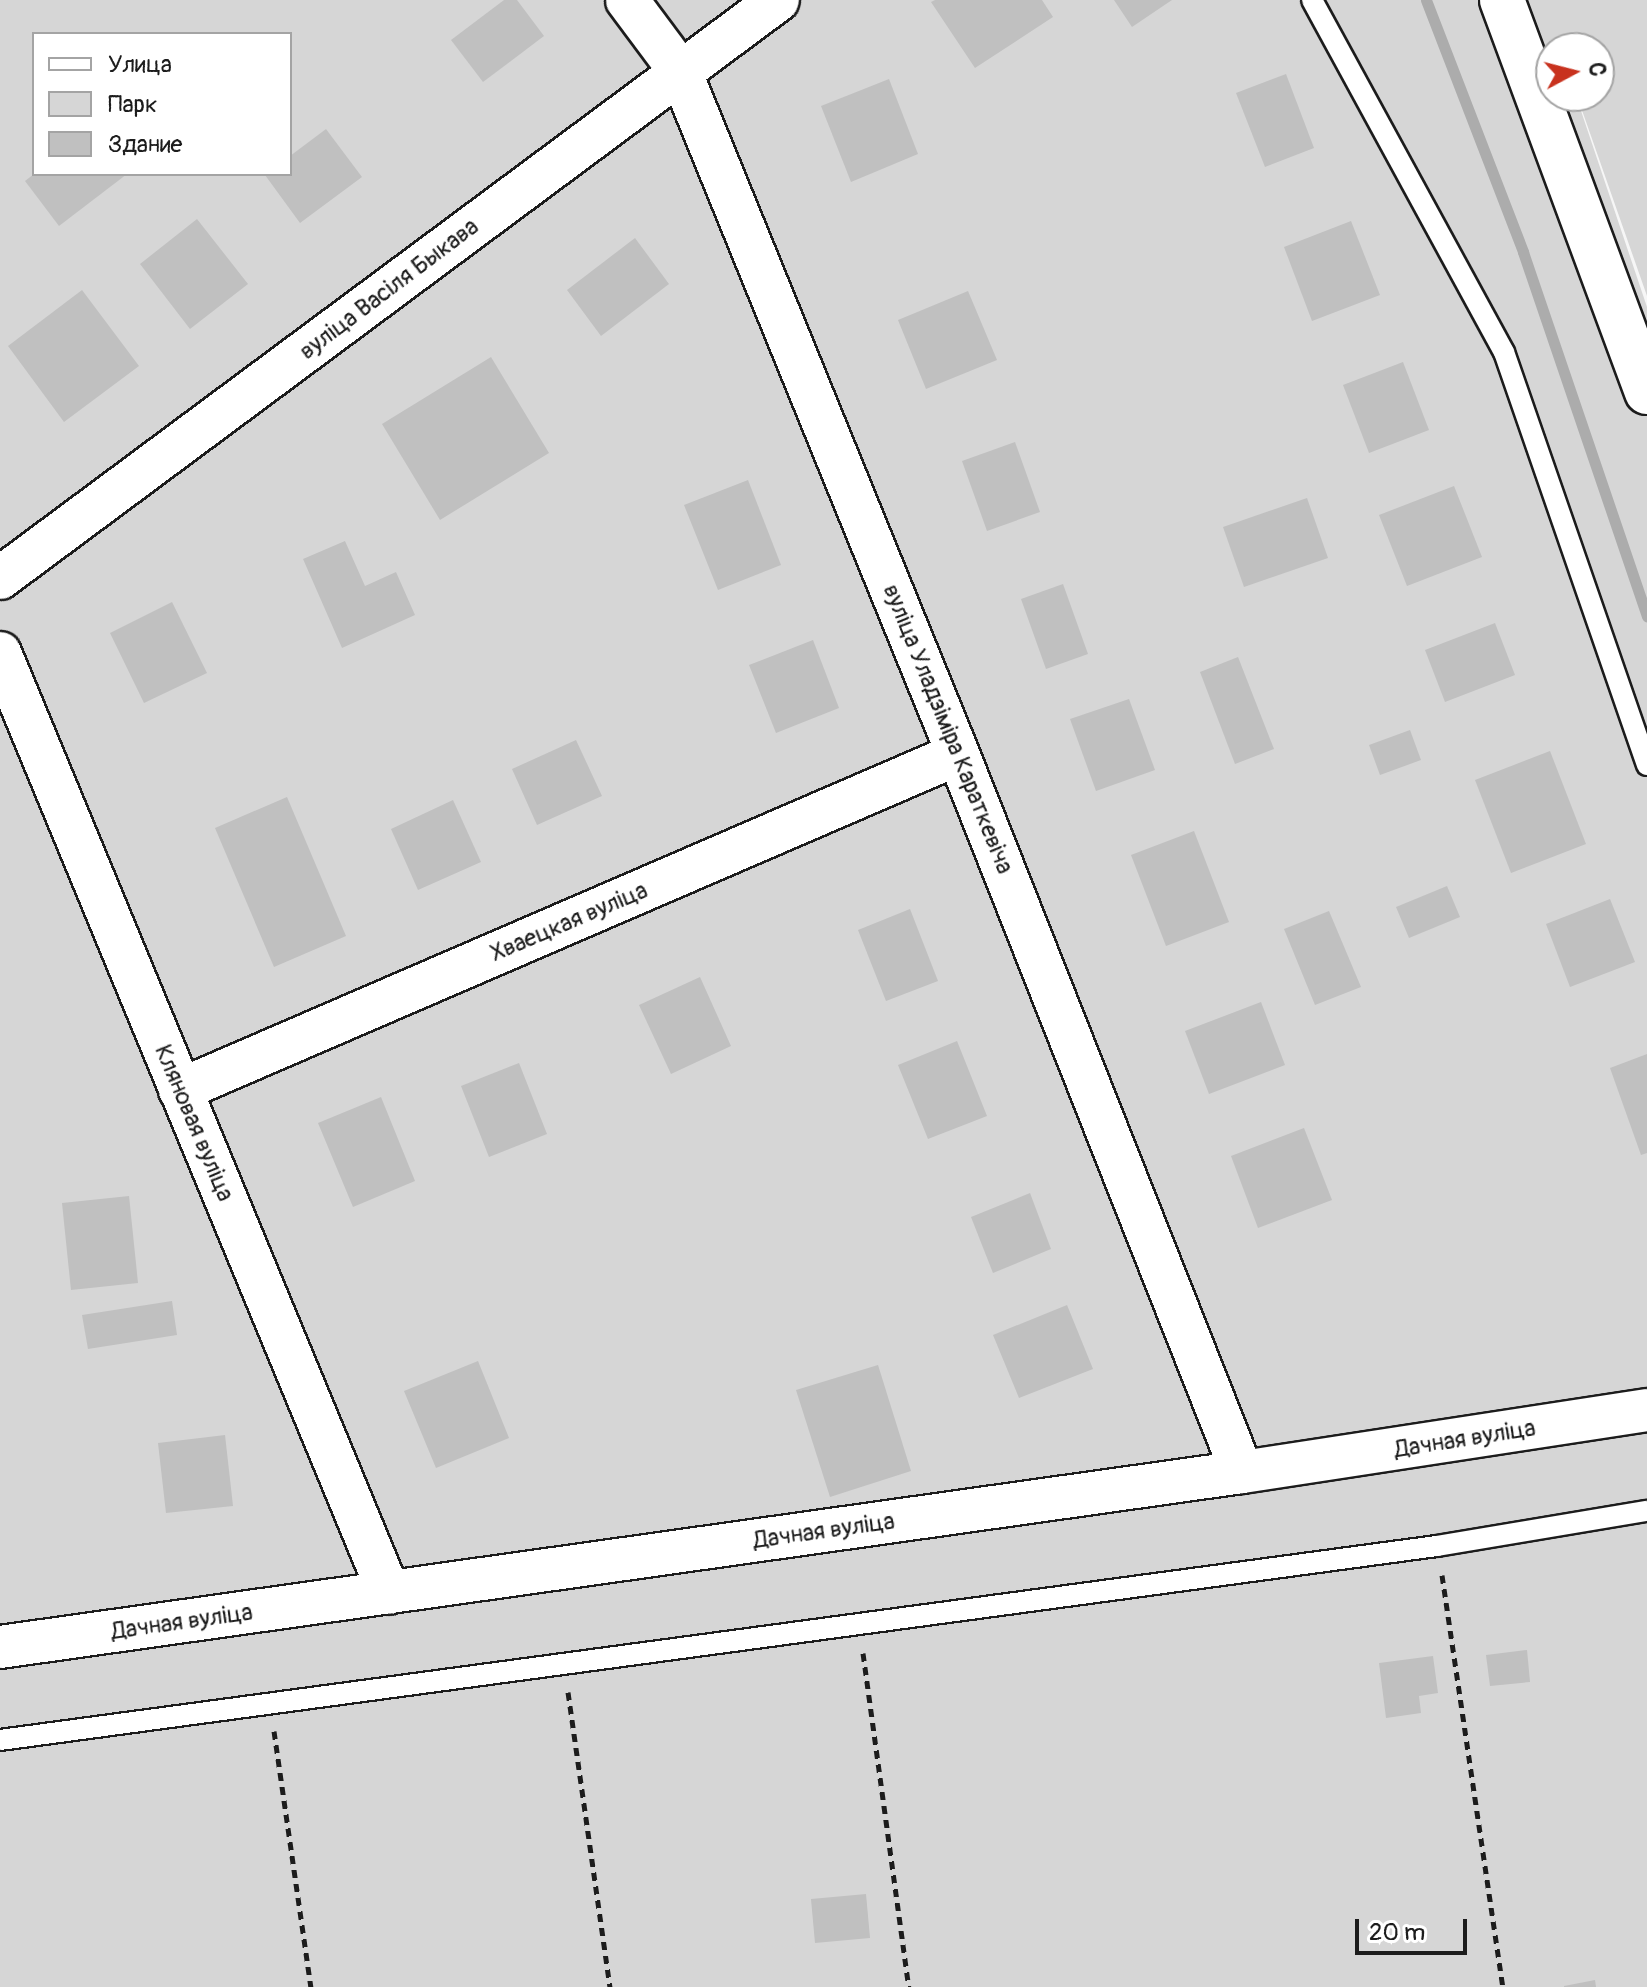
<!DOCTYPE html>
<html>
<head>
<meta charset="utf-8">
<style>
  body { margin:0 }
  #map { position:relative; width:1647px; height:1987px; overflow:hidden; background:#f6f6f6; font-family:Pangolin,sans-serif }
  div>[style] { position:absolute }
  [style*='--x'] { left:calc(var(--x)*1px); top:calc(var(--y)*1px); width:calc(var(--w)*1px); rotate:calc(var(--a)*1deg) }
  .green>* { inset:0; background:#d6d6d6 }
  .stream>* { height:11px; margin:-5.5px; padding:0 5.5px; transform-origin:5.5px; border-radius:5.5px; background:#acacac }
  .building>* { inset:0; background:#c0c0c0 }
  .path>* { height:5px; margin-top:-2.5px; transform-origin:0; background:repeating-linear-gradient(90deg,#1c1c1c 0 8px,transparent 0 14px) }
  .roads { filter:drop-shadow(2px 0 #1c1c1c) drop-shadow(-2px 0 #1c1c1c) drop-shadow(0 2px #1c1c1c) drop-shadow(0 -2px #1c1c1c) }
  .lane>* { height:20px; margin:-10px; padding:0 10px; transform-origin:10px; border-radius:10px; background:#fff }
  .street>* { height:42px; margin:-21px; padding:0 21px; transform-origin:21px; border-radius:21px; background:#fff }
  .secondary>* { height:44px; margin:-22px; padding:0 22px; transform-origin:22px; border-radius:22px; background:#fff }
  span { translate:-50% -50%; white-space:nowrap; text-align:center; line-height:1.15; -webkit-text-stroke:8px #fff; paint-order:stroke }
  .street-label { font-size:24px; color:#1c1c1c }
  .legend { position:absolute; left:32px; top:32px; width:260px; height:144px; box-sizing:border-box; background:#fff; border:2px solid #a4a4a4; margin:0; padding:10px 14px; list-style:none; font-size:24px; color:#1c1c1c }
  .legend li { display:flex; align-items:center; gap:16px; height:40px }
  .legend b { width:40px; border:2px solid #a4a4a4 }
  .north { position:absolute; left:1535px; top:32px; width:80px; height:80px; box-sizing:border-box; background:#fff; border:2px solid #a4a4a4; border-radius:50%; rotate:83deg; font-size:22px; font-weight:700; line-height:32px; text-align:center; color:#1c1c1c }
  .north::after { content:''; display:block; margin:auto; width:28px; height:36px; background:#c8321e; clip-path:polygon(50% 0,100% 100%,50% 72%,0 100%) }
  .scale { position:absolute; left:1355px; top:1919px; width:112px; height:36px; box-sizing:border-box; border:4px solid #1c1c1c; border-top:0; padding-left:10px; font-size:24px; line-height:28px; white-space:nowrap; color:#1c1c1c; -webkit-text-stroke:6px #fff; paint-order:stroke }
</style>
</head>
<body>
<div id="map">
  <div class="green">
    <i style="clip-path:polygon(evenodd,0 0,1647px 0,1647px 296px,1577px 96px,1599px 96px,1599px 48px,1551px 48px,1551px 96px,1576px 96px,1647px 307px,1647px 1987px,0 1987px,0 0,34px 34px,290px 34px,290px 174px,34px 174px,34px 34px)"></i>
  </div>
  <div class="stream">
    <i style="--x:1426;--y:0;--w:270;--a:68.9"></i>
    <i style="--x:1523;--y:252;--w:385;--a:71.2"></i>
  </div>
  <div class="building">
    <i style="clip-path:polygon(504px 0,517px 0,544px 36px,483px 82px,451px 40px)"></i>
    <i style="clip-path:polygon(935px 0,1042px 0,1053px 17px,975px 68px,931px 2px)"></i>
    <i style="clip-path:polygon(1114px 0,1172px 0,1132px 27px)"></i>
    <i style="clip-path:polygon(1286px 74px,1314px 148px,1265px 167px,1236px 93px)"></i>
    <i style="clip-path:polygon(889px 79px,918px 154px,851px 182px,821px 106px)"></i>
    <i style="clip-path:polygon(326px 129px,362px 177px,300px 223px,265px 175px,290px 174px,290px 156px)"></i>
    <i style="clip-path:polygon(34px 174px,127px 174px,59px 226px,25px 181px)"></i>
    <i style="clip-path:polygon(197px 219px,248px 284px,190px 329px,140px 264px)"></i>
    <i style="clip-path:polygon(1351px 221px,1380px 295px,1312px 321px,1284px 247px)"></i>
    <i style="clip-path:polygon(635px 238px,669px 284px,601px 336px,567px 290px)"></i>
    <i style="clip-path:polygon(82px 290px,139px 366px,64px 422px,8px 346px)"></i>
    <i style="clip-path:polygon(968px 291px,997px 360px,926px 389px,898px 320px)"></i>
    <i style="clip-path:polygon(491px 357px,549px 453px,440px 520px,382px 424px)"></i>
    <i style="clip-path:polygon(1403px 362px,1429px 430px,1369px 453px,1343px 385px)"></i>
    <i style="clip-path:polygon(1015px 442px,1040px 512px,987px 531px,962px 461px)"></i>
    <i style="clip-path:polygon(748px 480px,781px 565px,718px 590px,684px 505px)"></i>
    <i style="clip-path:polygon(1454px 486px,1482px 557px,1407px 586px,1379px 515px)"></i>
    <i style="clip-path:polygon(1307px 498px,1328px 558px,1244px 587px,1223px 527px)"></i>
    <i style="clip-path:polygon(345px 541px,365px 586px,396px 572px,415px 615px,342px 648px,303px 559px)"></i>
    <i style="clip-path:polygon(1063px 584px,1088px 654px,1046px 669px,1021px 599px)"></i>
    <i style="clip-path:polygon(172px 602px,207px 673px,144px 703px,110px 633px)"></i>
    <i style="clip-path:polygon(1495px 623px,1515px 675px,1445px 702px,1425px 650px)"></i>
    <i style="clip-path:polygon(813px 640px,839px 708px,776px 733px,749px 665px)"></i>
    <i style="clip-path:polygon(1238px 657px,1274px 749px,1235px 764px,1200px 672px)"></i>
    <i style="clip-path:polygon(1129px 699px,1155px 770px,1096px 791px,1070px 719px)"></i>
    <i style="clip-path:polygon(1410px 730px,1421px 760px,1380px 775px,1369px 745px)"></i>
    <i style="clip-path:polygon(576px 740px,602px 796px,537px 825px,512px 769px)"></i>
    <i style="clip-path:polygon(1550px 751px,1586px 844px,1511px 873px,1475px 780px)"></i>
    <i style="clip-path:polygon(287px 797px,346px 936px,274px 967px,215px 828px)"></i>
    <i style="clip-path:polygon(453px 800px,481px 862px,418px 890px,391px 829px)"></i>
    <i style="clip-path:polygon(1194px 831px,1229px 922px,1166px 946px,1131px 855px)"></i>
    <i style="clip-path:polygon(1447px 886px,1460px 917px,1409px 938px,1396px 907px)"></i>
    <i style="clip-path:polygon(1610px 899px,1635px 962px,1570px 987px,1546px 924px)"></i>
    <i style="clip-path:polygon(910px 909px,938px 981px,886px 1001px,858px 930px)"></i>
    <i style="clip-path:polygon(1329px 911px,1361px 987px,1315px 1005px,1284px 929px)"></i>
    <i style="clip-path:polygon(700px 977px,731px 1046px,671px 1074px,639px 1005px)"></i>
    <i style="clip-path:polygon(1261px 1002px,1285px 1065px,1209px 1094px,1185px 1031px)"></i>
    <i style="clip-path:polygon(957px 1041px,987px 1116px,928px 1139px,898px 1065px)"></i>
    <i style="clip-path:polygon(1647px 1054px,1647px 1153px,1641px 1155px,1610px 1068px)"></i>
    <i style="clip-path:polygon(519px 1063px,547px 1134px,489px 1157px,461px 1086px)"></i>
    <i style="clip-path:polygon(381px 1097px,415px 1181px,353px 1207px,318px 1123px)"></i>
    <i style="clip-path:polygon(1304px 1128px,1332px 1200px,1258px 1228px,1231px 1156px)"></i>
    <i style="clip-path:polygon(1030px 1193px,1051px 1249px,993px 1273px,971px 1217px)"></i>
    <i style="clip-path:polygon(129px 1196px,138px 1283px,71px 1290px,62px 1203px)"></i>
    <i style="clip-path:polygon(172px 1301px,177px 1335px,88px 1349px,82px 1315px)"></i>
    <i style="clip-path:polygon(1067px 1305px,1093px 1369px,1019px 1398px,993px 1335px)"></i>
    <i style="clip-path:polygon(478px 1361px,509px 1438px,436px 1468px,404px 1391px)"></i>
    <i style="clip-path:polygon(878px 1365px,911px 1471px,830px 1497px,796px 1390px)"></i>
    <i style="clip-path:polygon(225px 1435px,233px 1506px,166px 1513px,158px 1443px)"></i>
    <i style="clip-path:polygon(1527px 1650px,1530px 1682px,1490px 1686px,1486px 1655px)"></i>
    <i style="clip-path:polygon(1433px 1656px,1438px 1693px,1419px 1696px,1421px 1713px,1386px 1718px,1379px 1663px)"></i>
    <i style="clip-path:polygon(866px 1894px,870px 1938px,815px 1943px,811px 1899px)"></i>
    <i style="clip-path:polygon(1595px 1980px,1596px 1987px,1564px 1987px,1564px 1986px)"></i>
  </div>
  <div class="path">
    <i style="--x:1442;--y:1575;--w:416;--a:81.6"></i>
    <i style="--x:863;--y:1653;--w:337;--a:82.2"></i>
    <i style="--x:568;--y:1692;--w:298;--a:81.9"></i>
    <i style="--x:274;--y:1731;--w:259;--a:81.8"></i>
  </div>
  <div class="roads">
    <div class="lane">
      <i style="--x:1312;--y:0;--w:401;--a:61.4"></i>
      <i style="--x:1504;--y:352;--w:437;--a:70.9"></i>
      <i style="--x:0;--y:1740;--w:1450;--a:-7.69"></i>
      <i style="--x:1437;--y:1546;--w:213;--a:-9.5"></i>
    </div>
    <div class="street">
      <i style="--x:627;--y:0;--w:89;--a:53.3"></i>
      <i style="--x:680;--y:71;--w:737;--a:67.85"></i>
      <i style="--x:958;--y:754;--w:772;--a:68.42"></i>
      <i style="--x:0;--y:578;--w:969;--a:-36.61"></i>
      <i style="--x:0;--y:653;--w:1017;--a:67.52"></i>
      <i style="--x:180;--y:1090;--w:847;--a:-23.36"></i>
      <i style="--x:0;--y:1647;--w:1254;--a:-8.02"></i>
      <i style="--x:1242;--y:1472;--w:410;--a:-8.7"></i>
    </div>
    <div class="secondary">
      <i style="--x:1502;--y:0;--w:418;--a:69.7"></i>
    </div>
  </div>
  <div class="street-label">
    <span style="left:389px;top:289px;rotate:-37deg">вуліца Васіля Быкава</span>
    <span style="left:948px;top:729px;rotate:68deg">вуліца Уладзіміра Караткевіча</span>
    <span style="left:569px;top:922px;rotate:-23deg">Хваецкая вуліца</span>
    <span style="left:194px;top:1123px;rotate:67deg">Кляновая вуліца</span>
    <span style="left:1465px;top:1439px;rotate:-9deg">Дачная вуліца</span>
    <span style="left:824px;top:1531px;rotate:-8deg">Дачная вуліца</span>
    <span style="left:182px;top:1622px;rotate:-8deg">Дачная вуліца</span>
  </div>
  <ul class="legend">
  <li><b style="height:10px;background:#fff"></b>Улица</li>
  <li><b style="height:22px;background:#d6d6d6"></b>Парк</li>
  <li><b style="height:22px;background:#c0c0c0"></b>Здание</li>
  </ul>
  <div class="north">С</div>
  <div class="scale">20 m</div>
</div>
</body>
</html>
